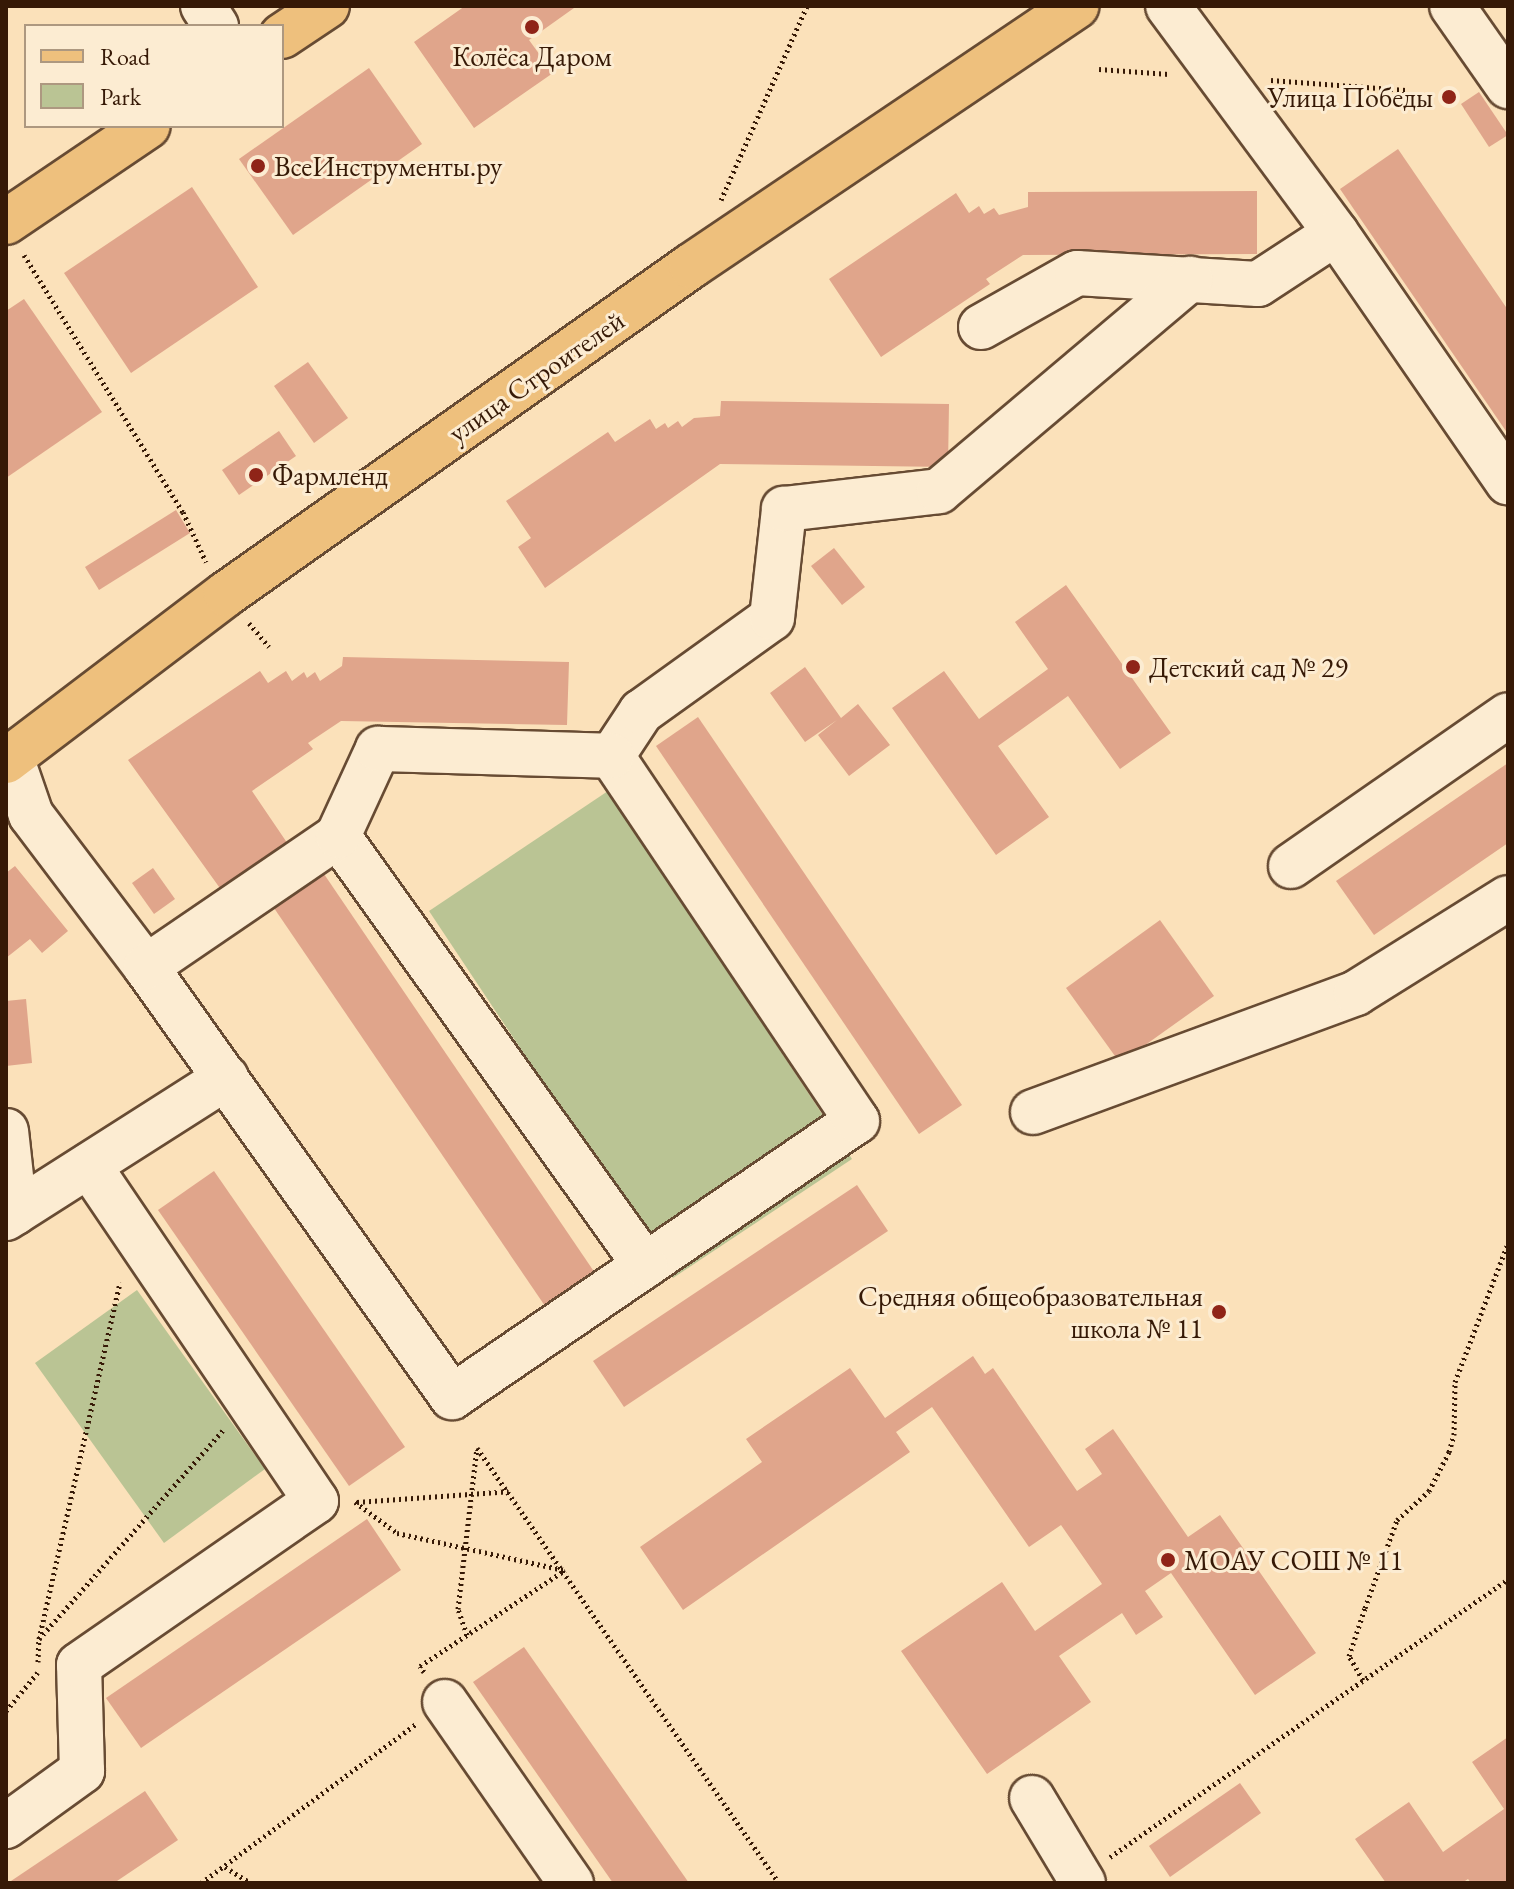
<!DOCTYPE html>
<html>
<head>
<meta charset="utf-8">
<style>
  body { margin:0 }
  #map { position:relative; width:1514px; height:1889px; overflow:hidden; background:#fbe1ba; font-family:"EB Garamond",serif }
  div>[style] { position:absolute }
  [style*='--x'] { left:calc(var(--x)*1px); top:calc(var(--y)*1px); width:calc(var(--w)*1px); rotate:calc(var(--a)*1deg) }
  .green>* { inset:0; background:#bac494 }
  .building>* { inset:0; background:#e0a58b }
  .path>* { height:5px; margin-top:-2.5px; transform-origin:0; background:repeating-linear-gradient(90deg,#361906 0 2px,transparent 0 6px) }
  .roads { filter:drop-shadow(2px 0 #674b33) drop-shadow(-2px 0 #674b33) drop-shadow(0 2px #674b33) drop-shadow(0 -2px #674b33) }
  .minor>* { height:44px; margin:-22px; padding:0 22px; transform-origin:22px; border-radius:22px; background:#fcecd2 }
  .major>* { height:44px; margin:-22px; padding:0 22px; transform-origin:22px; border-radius:22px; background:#eec07d }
  .dots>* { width:22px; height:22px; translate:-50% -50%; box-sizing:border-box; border:4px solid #fcecd2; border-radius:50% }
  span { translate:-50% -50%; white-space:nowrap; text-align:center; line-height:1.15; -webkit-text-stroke:6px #fcecd2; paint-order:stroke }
  .poi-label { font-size:28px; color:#361906 }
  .right { translate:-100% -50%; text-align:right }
  .left { translate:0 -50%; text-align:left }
  .street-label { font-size:28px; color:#361906 }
  .frame { position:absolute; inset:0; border:8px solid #361906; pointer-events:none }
  .legend { position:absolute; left:24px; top:24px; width:260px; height:104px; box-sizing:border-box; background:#fcecd2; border:2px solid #ad9880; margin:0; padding:10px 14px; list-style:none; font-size:24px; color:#361906 }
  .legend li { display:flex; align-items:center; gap:16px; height:40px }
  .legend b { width:40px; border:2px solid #ad9880 }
</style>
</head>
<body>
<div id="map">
  <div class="green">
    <i style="clip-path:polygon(608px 791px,852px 1159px,673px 1278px,429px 911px)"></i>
    <i style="clip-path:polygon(137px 1290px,265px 1469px,164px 1543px,35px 1363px)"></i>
  </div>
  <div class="building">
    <i style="clip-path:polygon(465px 6px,574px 8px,529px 40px,553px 73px,474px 128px,414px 42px)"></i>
    <i style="clip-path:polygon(369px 68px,422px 144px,293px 235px,239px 159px)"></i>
    <i style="clip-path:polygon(1479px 92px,1508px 135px,1489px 147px,1461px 104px)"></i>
    <i style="clip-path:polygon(1398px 149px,1508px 310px,1508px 434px,1340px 189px)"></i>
    <i style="clip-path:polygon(192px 187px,258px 287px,131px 373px,64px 273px)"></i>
    <i style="clip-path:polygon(1257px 191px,1257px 254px,1023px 255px,986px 279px,990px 284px,881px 357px,829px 279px,956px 193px,969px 213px,979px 206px,984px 214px,994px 208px,999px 215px,1028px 207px,1028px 192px)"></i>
    <i style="clip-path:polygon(24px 299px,102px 412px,6px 478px,6px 311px)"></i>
    <i style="clip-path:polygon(308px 362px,348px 418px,314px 443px,274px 386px)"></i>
    <i style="clip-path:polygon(721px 401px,949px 404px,948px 467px,720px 464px,545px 588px,518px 547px,531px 538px,506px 501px,608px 432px,615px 442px,650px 419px,656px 429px,665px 423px,668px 428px,678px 421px,682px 427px,694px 418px,720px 416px)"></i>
    <i style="clip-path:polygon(279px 431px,296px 456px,239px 495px,222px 470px)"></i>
    <i style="clip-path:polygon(176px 510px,190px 533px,99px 590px,85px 567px)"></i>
    <i style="clip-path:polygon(834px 548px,865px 587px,842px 605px,811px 566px)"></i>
    <i style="clip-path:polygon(1066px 585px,1171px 733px,1120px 769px,1068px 696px,998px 746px,1049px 817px,996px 855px,892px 708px,944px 671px,979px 719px,1048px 669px,1015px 622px)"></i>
    <i style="clip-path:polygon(343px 657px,569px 662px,567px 725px,341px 721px,308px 743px,313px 749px,252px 791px,294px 853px,227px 898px,128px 760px,260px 671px,268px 683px,286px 671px,292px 681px,304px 672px,307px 678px,315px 672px,320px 681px,342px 666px)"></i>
    <i style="clip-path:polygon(805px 667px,841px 718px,858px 704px,890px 745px,849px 776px,818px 735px,837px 720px,805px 742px,770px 693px)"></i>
    <i style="clip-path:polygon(698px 717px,962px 1105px,919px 1134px,656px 746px)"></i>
    <i style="clip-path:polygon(1508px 763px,1508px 843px,1374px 935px,1336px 881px)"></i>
    <i style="clip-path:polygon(15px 866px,68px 931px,42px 953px,30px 939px,6px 958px,6px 873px)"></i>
    <i style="clip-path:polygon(153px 868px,175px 899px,154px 914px,132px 883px)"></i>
    <i style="clip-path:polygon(324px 874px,595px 1273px,545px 1306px,274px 908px)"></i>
    <i style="clip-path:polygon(1160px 920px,1214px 996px,1120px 1063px,1066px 988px)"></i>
    <i style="clip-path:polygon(26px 999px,32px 1063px,6px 1066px,6px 1001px)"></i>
    <i style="clip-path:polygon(214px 1171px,405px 1447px,349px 1486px,158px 1210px)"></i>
    <i style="clip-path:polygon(857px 1185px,888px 1231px,624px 1407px,593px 1361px)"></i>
    <i style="clip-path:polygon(973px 1356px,985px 1374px,993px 1368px,1077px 1491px,1102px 1474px,1085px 1449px,1113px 1429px,1188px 1537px,1220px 1515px,1316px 1653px,1255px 1695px,1171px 1573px,1145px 1591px,1163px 1617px,1136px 1635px,1122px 1613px,1059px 1656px,1091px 1702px,987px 1774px,901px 1651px,1002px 1582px,1035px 1631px,1102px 1584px,1061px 1525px,1029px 1547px,932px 1407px,896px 1432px,910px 1452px,683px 1610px,640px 1547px,762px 1462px,746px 1439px,850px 1368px,885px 1418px)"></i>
    <i style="clip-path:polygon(367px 1519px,401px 1570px,141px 1748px,106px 1698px)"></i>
    <i style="clip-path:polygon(524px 1647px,689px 1883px,613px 1883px,473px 1682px)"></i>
    <i style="clip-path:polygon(1508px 1737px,1508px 1883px,1471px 1883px,1468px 1879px,1462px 1883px,1386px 1883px,1355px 1839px,1409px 1802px,1443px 1852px,1504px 1809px,1472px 1762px)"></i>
    <i style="clip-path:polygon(1240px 1783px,1261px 1813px,1170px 1877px,1149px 1846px)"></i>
    <i style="clip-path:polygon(145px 1791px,178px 1840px,114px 1883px,8px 1883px)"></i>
  </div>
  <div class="path">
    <i style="--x:1099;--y:69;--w:70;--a:4.1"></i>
    <i style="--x:1271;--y:80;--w:135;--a:4.2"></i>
    <i style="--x:721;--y:200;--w:212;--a:-66.1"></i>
    <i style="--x:24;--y:255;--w:302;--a:58.3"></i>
    <i style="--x:183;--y:512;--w:55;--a:65.3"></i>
    <i style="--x:249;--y:623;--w:31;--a:50"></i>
    <i style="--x:355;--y:1502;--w:52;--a:36.4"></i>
    <i style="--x:397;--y:1533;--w:171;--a:12.5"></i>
    <i style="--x:357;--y:1502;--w:152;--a:-4.1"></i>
    <i style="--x:467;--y:1635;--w:28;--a:-109"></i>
    <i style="--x:458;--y:1609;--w:162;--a:-83.3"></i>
    <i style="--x:477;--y:1448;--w:530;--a:55.23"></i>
    <i style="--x:39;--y:1639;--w:366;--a:-77.2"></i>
    <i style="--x:38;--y:1662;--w:23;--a:-88"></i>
    <i style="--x:39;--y:1639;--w:278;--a:-48.6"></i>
    <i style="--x:424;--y:1672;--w:7;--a:-124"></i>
    <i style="--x:420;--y:1666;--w:174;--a:-33.5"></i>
    <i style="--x:1363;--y:1680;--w:28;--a:-120"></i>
    <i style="--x:1349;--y:1656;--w:51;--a:-71.6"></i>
    <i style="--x:1365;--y:1608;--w:94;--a:-70"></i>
    <i style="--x:1397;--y:1520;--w:43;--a:-42.2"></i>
    <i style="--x:1429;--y:1491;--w:44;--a:-62.9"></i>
    <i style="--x:1449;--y:1452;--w:18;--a:-74"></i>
    <i style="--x:1454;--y:1435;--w:53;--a:-88.9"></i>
    <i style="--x:1455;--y:1382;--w:149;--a:-69.1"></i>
    <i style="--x:6;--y:1711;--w:50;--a:-50.6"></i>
    <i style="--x:1110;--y:1857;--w:485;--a:-34.9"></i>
    <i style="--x:225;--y:1867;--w:31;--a:32"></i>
    <i style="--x:201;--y:1883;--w:267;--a:-36.5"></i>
  </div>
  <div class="roads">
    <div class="minor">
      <i style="--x:203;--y:6;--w:24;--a:57"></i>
      <i style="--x:1168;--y:6;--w:282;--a:53.5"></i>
      <i style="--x:1452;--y:6;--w:98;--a:55"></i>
      <i style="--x:981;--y:327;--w:110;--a:-29.4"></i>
      <i style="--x:1077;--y:273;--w:181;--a:3.5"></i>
      <i style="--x:1258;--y:284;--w:93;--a:-33.2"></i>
      <i style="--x:1336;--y:233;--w:303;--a:55.4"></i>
      <i style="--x:612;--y:756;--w:53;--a:-56.6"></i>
      <i style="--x:641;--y:712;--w:161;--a:-35.7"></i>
      <i style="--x:772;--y:618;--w:110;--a:-83.7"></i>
      <i style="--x:784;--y:509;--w:156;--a:-6.6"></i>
      <i style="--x:939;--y:491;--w:329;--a:-40.2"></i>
      <i style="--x:11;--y:757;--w:61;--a:71"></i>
      <i style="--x:31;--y:815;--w:191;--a:52.9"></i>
      <i style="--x:146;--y:967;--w:528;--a:54.56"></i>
      <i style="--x:452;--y:1397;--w:490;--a:-34.3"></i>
      <i style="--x:857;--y:1121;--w:440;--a:-123.9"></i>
      <i style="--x:338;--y:836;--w:528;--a:54.41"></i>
      <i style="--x:1291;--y:866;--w:264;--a:-34.8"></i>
      <i style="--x:146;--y:967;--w:232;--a:-34.3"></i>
      <i style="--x:338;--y:836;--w:96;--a:-65.3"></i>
      <i style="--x:378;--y:749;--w:234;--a:1.7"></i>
      <i style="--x:1033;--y:1112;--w:344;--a:-20.2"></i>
      <i style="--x:1356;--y:993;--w:179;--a:-32"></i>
      <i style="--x:6;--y:1131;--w:82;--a:83.7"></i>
      <i style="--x:6;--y:1218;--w:261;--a:-32.5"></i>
      <i style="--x:445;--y:1702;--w:221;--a:55.2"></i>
      <i style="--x:1032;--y:1798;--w:99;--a:59"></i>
      <i style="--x:6;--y:1826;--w:94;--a:-35.9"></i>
      <i style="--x:82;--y:1771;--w:106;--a:-91.6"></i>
      <i style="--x:79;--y:1665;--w:288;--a:-34.7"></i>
      <i style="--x:316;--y:1501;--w:405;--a:-124.1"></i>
    </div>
    <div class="major">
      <i style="--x:282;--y:36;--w:54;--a:-33.7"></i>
      <i style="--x:6;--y:222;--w:171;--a:-34.1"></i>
      <i style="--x:6;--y:761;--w:276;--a:-37.2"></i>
      <i style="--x:226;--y:594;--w:569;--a:-35.2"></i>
      <i style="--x:691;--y:266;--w:465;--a:-34"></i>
    </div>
  </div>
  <div class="dots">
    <i style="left:532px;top:27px;background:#8f2418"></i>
    <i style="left:1449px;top:97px;background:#8f2418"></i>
    <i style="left:258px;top:166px;background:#8f2418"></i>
    <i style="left:256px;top:475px;background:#8f2418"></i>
    <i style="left:1133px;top:667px;background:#8f2418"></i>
    <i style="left:1219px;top:1312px;background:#8f2418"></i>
    <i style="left:1168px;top:1560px;background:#8f2418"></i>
  </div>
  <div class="poi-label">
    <span style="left:532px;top:56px">Колёса Даром</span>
    <span class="right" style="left:1433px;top:97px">Улица Победы</span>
    <span class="left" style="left:274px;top:166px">ВсеИнструменты.ру</span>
    <span class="left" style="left:272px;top:475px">Фармленд</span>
    <span class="left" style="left:1149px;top:667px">Детский сад № 29</span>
    <span class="right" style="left:1203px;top:1312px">Средняя общеобразовательная<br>школа № 11</span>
    <span class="left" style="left:1184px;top:1560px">МОАУ СОШ № 11</span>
  </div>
  <div class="street-label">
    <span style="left:536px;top:376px;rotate:-35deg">улица Строителей</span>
  </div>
  <div class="frame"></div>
  <ul class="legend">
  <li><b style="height:10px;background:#eec07d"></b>Road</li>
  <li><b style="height:22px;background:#bac494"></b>Park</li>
  </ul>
</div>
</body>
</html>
